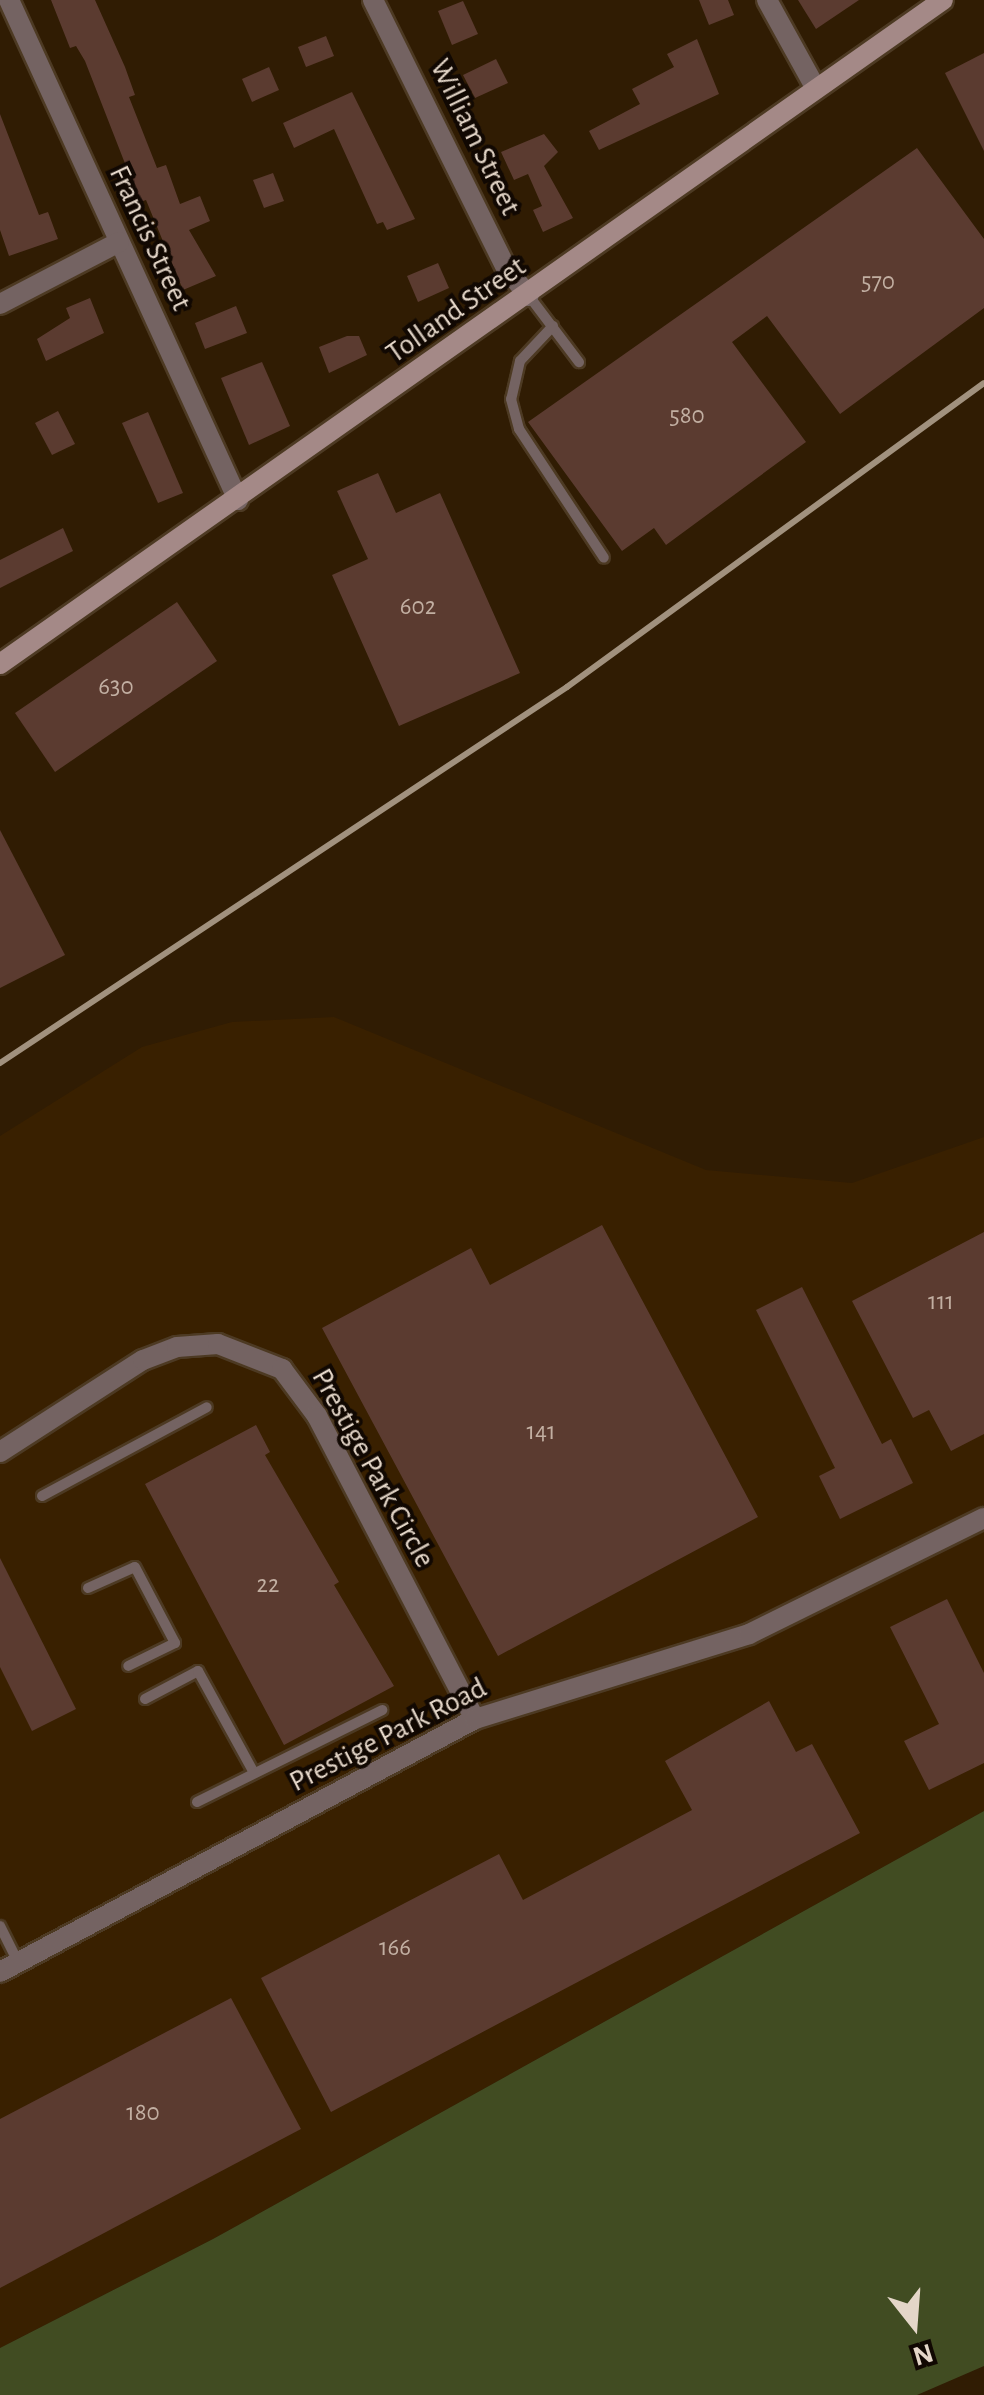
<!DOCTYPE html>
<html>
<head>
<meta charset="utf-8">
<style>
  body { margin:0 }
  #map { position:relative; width:984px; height:2395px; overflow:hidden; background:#301c03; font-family:"Alegreya Sans",sans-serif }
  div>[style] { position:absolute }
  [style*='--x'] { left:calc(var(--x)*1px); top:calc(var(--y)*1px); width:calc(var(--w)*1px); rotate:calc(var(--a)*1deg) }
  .built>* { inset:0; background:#392000 }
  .forest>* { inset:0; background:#414c22 }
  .building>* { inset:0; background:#5b3b30 }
  .roads { filter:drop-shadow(2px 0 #4d3a23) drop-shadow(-2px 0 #4d3a23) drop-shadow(0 2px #4d3a23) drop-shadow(0 -2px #4d3a23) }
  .service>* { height:10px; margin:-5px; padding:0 5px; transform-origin:5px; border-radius:5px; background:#746362 }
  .minor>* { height:20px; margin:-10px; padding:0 10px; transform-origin:10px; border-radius:10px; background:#746362 }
  .tertiary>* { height:20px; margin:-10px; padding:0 10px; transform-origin:10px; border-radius:10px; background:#746362 }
  .secondary>* { height:20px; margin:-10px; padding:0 10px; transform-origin:10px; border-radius:10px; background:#a48987 }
  .rail>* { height:6px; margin:-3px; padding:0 3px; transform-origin:3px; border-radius:3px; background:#a1917e }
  span { translate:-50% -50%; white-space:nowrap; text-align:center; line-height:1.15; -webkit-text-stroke:8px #110802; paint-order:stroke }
  .number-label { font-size:25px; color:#c2afa2 }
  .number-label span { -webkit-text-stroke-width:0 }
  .street-label { font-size:30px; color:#e4d6c8 }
  .north { position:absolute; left:864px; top:2275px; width:100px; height:100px; -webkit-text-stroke:8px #110802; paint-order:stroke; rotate:163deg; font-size:28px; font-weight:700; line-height:40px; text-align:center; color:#e4d6c8 }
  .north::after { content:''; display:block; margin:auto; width:35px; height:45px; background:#e4d6c8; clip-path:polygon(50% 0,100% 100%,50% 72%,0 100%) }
</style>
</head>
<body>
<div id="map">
  <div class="built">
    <i style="clip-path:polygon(334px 1017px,706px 1170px,852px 1183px,984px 1137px,984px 1811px,213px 2239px,0 2348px,0 1136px,142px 1047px,232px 1022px)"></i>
  </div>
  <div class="forest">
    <i style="clip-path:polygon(984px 1811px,984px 2366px,917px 2395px,0 2395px,0 2348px,213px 2239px)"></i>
  </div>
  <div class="building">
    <i style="clip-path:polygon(51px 0,95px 0,125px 67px,135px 95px,129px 97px,157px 168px,166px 165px,180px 204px,200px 196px,210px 221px,189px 230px,216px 276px,183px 290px,146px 200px,140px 202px,85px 61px,76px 46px,70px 48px)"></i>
    <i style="clip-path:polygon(699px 0,728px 0,734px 15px,709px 25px)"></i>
    <i style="clip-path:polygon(798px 0,859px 0,816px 29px)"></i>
    <i style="clip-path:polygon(463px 1px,478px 34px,452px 45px,438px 11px)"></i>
    <i style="clip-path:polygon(326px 36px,334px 56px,306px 67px,298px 47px)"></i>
    <i style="clip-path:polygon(697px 39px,719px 94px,599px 150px,589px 131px,640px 104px,632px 89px,674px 67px,667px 54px)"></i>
    <i style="clip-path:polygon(984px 53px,984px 151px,945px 73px)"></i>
    <i style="clip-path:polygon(496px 59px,508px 83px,475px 98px,463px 75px)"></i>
    <i style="clip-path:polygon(269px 67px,279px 90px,252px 102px,242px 79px)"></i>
    <i style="clip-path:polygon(352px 92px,415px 219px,387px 230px,383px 222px,377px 224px,334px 129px,294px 148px,283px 123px)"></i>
    <i style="clip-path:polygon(0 114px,39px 215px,48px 212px,58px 239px,9px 256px,0 230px)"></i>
    <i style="clip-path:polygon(544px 134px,558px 152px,544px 166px,573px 218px,543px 232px,533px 210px,542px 206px,528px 174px,514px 180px,501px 152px)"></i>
    <i style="clip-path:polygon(917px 148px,984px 239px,984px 308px,840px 414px,767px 316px,732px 342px,806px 442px,666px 545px,654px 528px,622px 551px,528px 422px)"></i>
    <i style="clip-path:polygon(273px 173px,284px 201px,264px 208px,253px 180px)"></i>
    <i style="clip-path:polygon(438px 263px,449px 288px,418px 302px,407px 276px)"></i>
    <i style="clip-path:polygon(90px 298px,104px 333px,46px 361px,37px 339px,70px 318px,66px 308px)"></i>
    <i style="clip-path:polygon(236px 306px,247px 333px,205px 349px,195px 323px)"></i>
    <i style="clip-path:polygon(347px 336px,359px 336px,367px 355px,329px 373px,319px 347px)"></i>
    <i style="clip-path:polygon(262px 362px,290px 426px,249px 445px,221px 378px)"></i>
    <i style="clip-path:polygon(58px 411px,75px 444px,52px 455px,35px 423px)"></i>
    <i style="clip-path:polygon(148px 412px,183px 493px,158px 503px,122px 423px)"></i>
    <i style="clip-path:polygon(378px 473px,396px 513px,440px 493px,520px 673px,399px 726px,332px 575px,368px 559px,337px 491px)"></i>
    <i style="clip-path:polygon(63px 528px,73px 551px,0 588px,0 560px)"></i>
    <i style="clip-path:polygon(177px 602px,217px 661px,55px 772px,15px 713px)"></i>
    <i style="clip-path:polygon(0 830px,65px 955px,0 988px)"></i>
    <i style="clip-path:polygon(602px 1225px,758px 1517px,498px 1656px,322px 1328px,471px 1248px,490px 1285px)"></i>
    <i style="clip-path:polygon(984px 1232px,984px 1434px,951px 1451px,929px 1410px,913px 1418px,852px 1301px)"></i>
    <i style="clip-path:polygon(802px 1287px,882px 1444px,891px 1439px,913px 1483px,840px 1519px,819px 1476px,835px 1468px,756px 1310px)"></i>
    <i style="clip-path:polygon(256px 1425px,270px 1452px,265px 1455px,339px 1582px,334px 1585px,394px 1686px,284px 1745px,145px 1484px)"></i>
    <i style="clip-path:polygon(0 1558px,76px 1709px,32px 1731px,0 1667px)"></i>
    <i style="clip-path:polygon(947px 1599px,984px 1673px,984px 1763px,929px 1790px,904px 1741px,939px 1724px,890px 1627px)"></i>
    <i style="clip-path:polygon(769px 1701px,796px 1752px,812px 1744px,860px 1833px,331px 2112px,261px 1978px,499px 1854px,523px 1900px,692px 1810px,665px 1761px)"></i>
    <i style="clip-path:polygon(231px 1998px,301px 2129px,0 2288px,0 2119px)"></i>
  </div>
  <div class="roads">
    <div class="service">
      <i style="--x:529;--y:296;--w:83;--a:52.9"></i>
      <i style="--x:553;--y:326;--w:48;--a:133.3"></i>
      <i style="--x:520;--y:361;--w:39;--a:103"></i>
      <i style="--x:511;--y:399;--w:31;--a:75"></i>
      <i style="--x:519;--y:429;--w:154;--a:56.6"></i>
      <i style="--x:42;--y:1496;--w:187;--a:-28.3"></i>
      <i style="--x:88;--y:1588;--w:51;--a:-24.1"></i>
      <i style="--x:135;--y:1567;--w:86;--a:62.2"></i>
      <i style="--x:175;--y:1643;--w:52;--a:153.9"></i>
      <i style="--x:145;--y:1699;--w:60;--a:-27.8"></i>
      <i style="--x:198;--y:1671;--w:116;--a:61.2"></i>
      <i style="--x:197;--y:1802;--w:207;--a:-26.4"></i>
      <i style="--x:0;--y:1926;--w:40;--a:63.4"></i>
    </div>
    <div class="minor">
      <i style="--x:9;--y:0;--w:550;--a:65.39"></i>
      <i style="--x:373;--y:0;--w:299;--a:63.6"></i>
      <i style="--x:506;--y:268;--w:36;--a:51"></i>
      <i style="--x:767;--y:0;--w:97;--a:61.1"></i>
      <i style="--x:0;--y:304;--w:134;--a:-27.5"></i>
      <i style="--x:0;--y:1452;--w:170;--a:-32.8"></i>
      <i style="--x:143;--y:1360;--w:36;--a:-21"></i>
      <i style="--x:177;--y:1347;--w:41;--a:-4.2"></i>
      <i style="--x:218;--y:1344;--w:69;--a:21.3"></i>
      <i style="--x:282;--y:1369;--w:59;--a:53.3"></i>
      <i style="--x:317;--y:1416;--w:342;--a:62.5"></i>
    </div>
    <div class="tertiary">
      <i style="--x:0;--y:1972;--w:538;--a:-28.04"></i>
      <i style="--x:475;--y:1719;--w:287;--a:-17.2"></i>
      <i style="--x:749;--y:1634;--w:262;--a:-26.3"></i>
    </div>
    <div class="secondary">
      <i style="--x:0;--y:664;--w:1153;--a:-35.15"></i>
    </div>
  </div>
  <div class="rail">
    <i style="--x:0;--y:1063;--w:680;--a:-33.55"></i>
    <i style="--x:567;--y:687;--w:516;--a:-36.09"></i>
  </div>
  <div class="number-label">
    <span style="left:878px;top:282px">570</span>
    <span style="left:687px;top:416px">580</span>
    <span style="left:418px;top:607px">602</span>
    <span style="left:116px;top:687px">630</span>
    <span style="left:941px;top:1302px">111</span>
    <span style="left:541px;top:1432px">141</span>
    <span style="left:268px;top:1585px">22</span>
    <span style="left:395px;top:1948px">166</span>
    <span style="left:143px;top:2113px">180</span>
  </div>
  <div class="street-label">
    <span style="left:475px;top:137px;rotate:64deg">William Street</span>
    <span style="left:150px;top:238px;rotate:65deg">Francis Street</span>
    <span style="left:456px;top:310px;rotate:-35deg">Tolland Street</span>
    <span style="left:373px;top:1468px;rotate:61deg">Prestige Park Circle</span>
    <span style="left:388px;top:1735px;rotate:-27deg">Prestige Park Road</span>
  </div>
  <div class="north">N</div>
</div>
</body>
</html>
